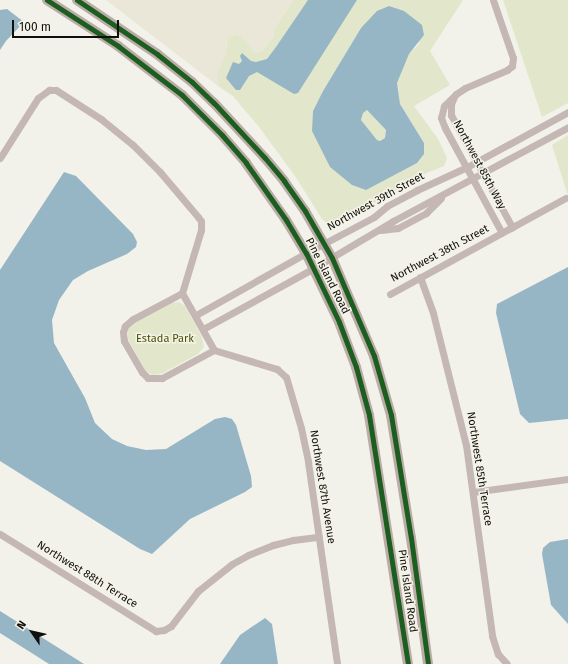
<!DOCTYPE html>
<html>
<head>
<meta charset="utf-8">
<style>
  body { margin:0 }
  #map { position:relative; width:568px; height:664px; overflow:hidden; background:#f2f1ea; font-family:"Fira Sans",sans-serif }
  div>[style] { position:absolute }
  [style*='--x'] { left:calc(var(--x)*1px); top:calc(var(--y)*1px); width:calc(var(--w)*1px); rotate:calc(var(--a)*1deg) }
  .built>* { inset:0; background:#eae7d9 }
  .green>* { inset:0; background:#e2e7cb }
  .water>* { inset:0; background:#96b6c5 }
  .minor>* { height:7px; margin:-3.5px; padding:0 3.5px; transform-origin:3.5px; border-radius:3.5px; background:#c5b8b4 }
  .secondary>* { height:10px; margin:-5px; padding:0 5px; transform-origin:5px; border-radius:5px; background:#bcaca7 }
  .cycleway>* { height:5px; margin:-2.5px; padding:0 2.5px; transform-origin:2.5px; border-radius:2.5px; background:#1b5e20 }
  span { translate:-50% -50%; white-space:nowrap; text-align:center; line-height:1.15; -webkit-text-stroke:3px #f5f3e7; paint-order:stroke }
  .street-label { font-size:11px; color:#100f0b }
  .park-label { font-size:11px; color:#444f04 }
  .north { position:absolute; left:12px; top:612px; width:40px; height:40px; -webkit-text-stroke:3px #f5f3e7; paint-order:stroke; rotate:304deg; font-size:11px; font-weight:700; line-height:16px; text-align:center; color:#100f0b }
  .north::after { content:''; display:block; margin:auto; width:14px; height:18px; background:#100f0b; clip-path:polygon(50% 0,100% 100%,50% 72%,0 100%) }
  .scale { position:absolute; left:12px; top:20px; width:107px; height:18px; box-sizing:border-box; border:2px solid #100f0b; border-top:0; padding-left:5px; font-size:12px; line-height:14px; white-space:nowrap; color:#100f0b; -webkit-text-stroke:3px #f5f3e7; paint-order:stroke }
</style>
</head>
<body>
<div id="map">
  <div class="built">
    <i style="clip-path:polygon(106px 0,293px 0,273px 31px,274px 36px,262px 51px,255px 52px,251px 50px,242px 37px,237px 34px,230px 36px,227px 40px,224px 62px,217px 74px,218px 86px)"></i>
  </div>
  <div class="green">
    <i style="clip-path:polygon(evenodd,293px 0,463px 0,430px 51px,450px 85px,414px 106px,438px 139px,447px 158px,444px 166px,422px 175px,361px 211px,332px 223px,327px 223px,322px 219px,295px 176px,259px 127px,233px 96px,218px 86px,217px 79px,217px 74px,225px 56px,228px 37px,237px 34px,242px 37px,254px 52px,262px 51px,274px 36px,273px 31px,293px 0,361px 28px,420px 43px,409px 54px,397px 83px,400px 104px,424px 143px,366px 190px,313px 111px,323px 91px,361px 28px)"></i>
    <i style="clip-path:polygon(503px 0,568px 0,568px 103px,542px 117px)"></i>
    <i style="clip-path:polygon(367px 110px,386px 130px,385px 138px,380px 141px,377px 140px,361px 120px,363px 113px)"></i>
    <i style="clip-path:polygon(568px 135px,568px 196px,552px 145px)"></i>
    <i style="clip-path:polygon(179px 302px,185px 306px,202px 337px,204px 347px,198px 354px,161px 374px,152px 375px,145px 370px,128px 339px,128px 328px,132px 324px,172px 303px)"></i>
  </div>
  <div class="water">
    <i style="clip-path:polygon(308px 0,357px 0,298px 93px,294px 94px,257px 72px,249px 76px,240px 90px,236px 90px,226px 78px,233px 62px,239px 64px,242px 61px,240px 56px,242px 53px,251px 61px,256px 62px,267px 59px,276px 47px)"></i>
    <i style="clip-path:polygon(evenodd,389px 6px,404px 11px,422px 25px,424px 35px,409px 54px,397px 83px,400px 104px,424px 143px,424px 154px,417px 163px,366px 190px,352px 185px,330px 167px,312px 131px,313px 111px,323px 91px,361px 28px,377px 11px,389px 6px,367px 110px,386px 130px,385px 138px,380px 141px,377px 140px,361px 120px,363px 113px,367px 110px)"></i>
    <i style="clip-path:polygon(7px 9px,24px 22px,6px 41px,0 50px,0 10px)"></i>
    <i style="clip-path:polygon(64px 172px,76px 176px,133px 234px,137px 242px,136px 247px,127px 254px,88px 271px,73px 280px,59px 300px,52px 320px,54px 343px,85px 398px,95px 423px,112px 439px,127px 446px,146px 450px,166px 449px,215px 419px,225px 417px,232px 419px,236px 425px,251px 476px,252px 487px,245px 492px,190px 519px,152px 554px,140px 549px,0 461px,0 270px)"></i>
    <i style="clip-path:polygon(568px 267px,568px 419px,529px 423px,520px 414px,496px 313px,497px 304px)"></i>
    <i style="clip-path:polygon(568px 539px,568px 624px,551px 605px,542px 554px,543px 548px,550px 542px)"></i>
    <i style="clip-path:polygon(0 611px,84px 664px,49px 664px,0 633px)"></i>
    <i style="clip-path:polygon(265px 618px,272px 624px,278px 664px,220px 664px,240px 635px)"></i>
  </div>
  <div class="minor">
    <i style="--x:493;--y:0;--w:61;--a:71"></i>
    <i style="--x:513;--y:58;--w:8;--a:97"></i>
    <i style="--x:512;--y:66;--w:6;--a:141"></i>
    <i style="--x:507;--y:70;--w:46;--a:156.8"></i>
    <i style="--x:465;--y:88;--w:11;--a:146"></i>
    <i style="--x:456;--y:94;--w:17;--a:135"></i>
    <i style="--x:444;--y:106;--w:12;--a:104"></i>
    <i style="--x:441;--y:118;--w:11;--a:68"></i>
    <i style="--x:445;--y:128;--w:119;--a:61.5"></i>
    <i style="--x:454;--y:97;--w:8;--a:113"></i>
    <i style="--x:451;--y:104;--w:11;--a:90"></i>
    <i style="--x:451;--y:115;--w:128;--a:61.4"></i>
    <i style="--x:0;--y:158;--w:71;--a:-57.7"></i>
    <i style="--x:38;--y:98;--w:14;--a:-36"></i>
    <i style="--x:49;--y:90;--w:7;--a:0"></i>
    <i style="--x:56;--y:90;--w:54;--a:32.8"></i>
    <i style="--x:101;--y:119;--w:41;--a:39.1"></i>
    <i style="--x:133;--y:145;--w:38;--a:45"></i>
    <i style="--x:160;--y:172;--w:59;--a:49.8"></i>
    <i style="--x:198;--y:217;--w:5;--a:53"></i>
    <i style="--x:201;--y:221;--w:9;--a:90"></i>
    <i style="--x:201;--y:230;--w:66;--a:106.8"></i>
    <i style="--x:182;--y:293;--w:65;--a:60.7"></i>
    <i style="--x:214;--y:350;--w:66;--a:16.8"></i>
    <i style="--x:277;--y:369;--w:12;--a:42"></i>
    <i style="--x:286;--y:377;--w:53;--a:73.6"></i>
    <i style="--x:301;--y:428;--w:35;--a:78"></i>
    <i style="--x:308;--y:462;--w:204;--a:81.8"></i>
    <i style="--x:381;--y:230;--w:17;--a:-7"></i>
    <i style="--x:398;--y:228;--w:32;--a:-28"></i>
    <i style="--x:426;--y:213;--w:21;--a:-45"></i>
    <i style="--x:420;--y:277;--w:38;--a:70"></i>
    <i style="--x:433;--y:313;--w:136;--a:76"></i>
    <i style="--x:466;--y:445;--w:193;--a:82.2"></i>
    <i style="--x:492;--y:636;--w:19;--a:72"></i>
    <i style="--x:498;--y:654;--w:13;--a:48"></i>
    <i style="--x:182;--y:293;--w:55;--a:152"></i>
    <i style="--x:133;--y:319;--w:11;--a:139"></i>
    <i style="--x:125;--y:326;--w:6;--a:108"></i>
    <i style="--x:123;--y:332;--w:9;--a:84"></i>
    <i style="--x:124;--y:341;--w:36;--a:60"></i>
    <i style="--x:142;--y:372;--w:8;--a:45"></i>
    <i style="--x:148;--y:378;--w:14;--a:0"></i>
    <i style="--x:162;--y:378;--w:59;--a:-28.3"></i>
    <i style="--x:390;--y:294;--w:200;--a:-28.7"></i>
    <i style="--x:196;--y:315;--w:126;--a:-29.4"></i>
    <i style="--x:306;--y:253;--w:77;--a:-27.9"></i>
    <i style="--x:374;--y:217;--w:17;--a:-40"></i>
    <i style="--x:387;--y:206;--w:34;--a:-28"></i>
    <i style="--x:417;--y:190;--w:55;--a:-24.7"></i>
    <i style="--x:467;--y:167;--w:115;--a:-28.6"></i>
    <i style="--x:203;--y:329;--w:127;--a:-28.8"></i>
    <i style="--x:314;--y:268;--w:92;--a:-30.7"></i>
    <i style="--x:393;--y:221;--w:199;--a:-28.2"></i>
    <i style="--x:473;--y:492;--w:96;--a:-7.8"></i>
    <i style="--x:0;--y:534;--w:184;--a:31.9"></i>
    <i style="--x:156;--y:631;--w:8;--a:-7"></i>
    <i style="--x:164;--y:630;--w:8;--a:-30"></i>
    <i style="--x:171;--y:626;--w:44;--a:-52.4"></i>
    <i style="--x:198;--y:591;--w:43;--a:-38.5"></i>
    <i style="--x:232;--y:564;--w:18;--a:-29"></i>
    <i style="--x:248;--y:555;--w:27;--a:-22"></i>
    <i style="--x:273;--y:545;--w:21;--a:-14"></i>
    <i style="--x:293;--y:540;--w:26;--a:-7"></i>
  </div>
  <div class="secondary">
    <i style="--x:47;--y:0;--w:85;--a:32.9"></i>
    <i style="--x:118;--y:46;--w:81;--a:37.4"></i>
    <i style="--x:182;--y:95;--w:57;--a:45"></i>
    <i style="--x:222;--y:135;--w:37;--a:49"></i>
    <i style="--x:246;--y:163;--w:70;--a:54.9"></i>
    <i style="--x:286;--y:220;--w:39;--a:59"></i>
    <i style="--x:306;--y:253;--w:76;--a:64.4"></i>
    <i style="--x:339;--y:322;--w:48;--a:69.3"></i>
    <i style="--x:356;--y:367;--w:50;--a:74.8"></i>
    <i style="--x:369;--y:415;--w:252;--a:81.1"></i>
    <i style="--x:77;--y:0;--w:97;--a:34"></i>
    <i style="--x:157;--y:54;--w:45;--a:38.7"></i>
    <i style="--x:192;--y:82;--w:30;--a:44"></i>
    <i style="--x:214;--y:103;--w:75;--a:47.2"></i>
    <i style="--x:265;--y:158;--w:30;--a:50"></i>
    <i style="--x:284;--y:181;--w:37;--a:55"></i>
    <i style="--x:305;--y:211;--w:54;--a:60.1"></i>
    <i style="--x:332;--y:258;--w:107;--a:66.8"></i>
    <i style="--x:374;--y:356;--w:61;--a:73.9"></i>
    <i style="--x:391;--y:415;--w:125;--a:80.8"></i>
    <i style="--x:411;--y:538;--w:127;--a:82.3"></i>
  </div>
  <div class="cycleway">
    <i style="--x:47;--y:0;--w:85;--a:32.9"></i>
    <i style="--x:118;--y:46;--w:81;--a:37.4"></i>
    <i style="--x:182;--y:95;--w:57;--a:45"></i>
    <i style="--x:222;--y:135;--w:37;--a:49"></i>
    <i style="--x:246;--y:163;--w:70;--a:54.9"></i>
    <i style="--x:286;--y:220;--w:39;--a:59"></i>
    <i style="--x:306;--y:253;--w:76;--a:64.4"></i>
    <i style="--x:339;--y:322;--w:48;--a:69.3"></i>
    <i style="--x:356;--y:367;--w:50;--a:74.8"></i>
    <i style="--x:369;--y:415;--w:252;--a:81.1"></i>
    <i style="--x:77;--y:0;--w:97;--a:34"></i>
    <i style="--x:157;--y:54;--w:45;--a:38.7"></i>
    <i style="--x:192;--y:82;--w:30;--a:44"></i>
    <i style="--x:214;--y:103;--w:75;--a:47.2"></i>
    <i style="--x:265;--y:158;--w:30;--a:50"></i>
    <i style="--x:284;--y:181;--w:37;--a:55"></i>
    <i style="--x:305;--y:211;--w:54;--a:60.1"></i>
    <i style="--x:332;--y:258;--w:107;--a:66.8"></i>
    <i style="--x:374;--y:356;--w:61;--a:73.9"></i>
    <i style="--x:391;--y:415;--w:125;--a:80.8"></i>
    <i style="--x:411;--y:538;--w:127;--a:82.3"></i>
  </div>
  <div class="street-label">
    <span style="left:479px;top:165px;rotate:62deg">Northwest 85th Way</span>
    <span style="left:376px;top:202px;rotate:-29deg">Northwest 39th Street</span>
    <span style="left:440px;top:254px;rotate:-28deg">Northwest 38th Street</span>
    <span style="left:327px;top:276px;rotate:63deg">Pine Island Road</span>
    <span style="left:479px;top:469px;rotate:81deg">Northwest 85th Terrace</span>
    <span style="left:322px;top:487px;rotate:81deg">Northwest 87th Avenue</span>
    <span style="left:87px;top:575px;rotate:32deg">Northwest 88th Terrace</span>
    <span style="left:407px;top:591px;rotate:82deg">Pine Island Road</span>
  </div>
  <div class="park-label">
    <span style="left:165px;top:339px">Estada Park</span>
  </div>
  <div class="north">N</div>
  <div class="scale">100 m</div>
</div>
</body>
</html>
